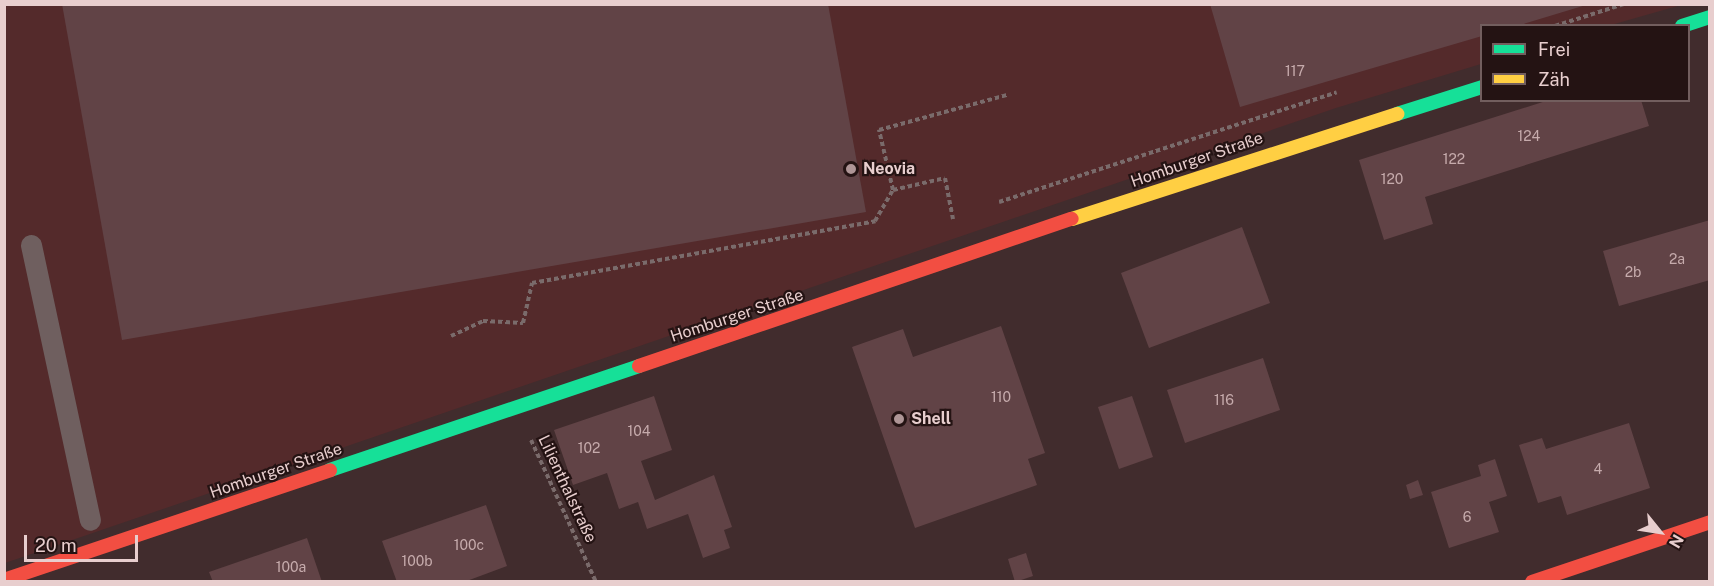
<!DOCTYPE html>
<html>
<head>
<meta charset="utf-8">
<style>
  body { margin:0 }
  #map { position:relative; width:1714px; height:586px; overflow:hidden; background:#412c2d; font-family:"Public Sans",sans-serif }
  div>[style] { position:absolute }
  [style*='--x'] { left:calc(var(--x)*1px); top:calc(var(--y)*1px); width:calc(var(--w)*1px); rotate:calc(var(--a)*1deg) }
  .built>* { inset:0; background:#542a2b }
  .building>* { inset:0; background:#614346 }
  .path>* { height:4px; margin-top:-2px; transform-origin:0; background:repeating-linear-gradient(90deg,#7a6b6b 0 4.5px,transparent 0 7.5px) }
  .lane>* { height:21px; margin:-10.5px; padding:0 10.5px; transform-origin:10.5px; border-radius:10.5px; background:#6f5f5f }
  .fast>* { height:14px; margin:-7px; padding:0 7px; transform-origin:7px; border-radius:7px; background:#16e098 }
  .slow>* { height:14px; margin:-7px; padding:0 7px; transform-origin:7px; border-radius:7px; background:#ffcf43 }
  .jam>* { height:14px; margin:-7px; padding:0 7px; transform-origin:7px; border-radius:7px; background:#f24e42 }
  .dots>* { width:16px; height:16px; translate:-50% -50%; box-sizing:border-box; border:3px solid #241313; border-radius:50% }
  span { translate:-50% -50%; white-space:nowrap; text-align:center; line-height:1.15; -webkit-text-stroke:4.5px #241313; paint-order:stroke }
  .number-label { font-size:14px; color:#c6abac }
  .number-label span { -webkit-text-stroke-width:0 }
  .street-label { font-size:16px; color:#e8cece }
  .poi-label { font-size:16px; color:#e8cece; font-weight:700 }
  .left { translate:0 -50%; text-align:left }
  .frame { position:absolute; inset:0; border:6px solid #e8cece; pointer-events:none }
  .legend { position:absolute; left:1480px; top:24px; width:210px; height:78px; box-sizing:border-box; background:#241313; border:2px solid #725e5e; margin:0; padding:8px 10px; list-style:none; font-size:18px; color:#e8cece }
  .legend li { display:flex; align-items:center; gap:12px; height:30px }
  .legend b { width:30px; border:2px solid #725e5e }
  .north { position:absolute; left:1630px; top:502px; width:60px; height:60px; -webkit-text-stroke:4px #241313; paint-order:stroke; rotate:120deg; font-size:16px; font-weight:700; line-height:24px; text-align:center; color:#e8cece }
  .north::after { content:''; display:block; margin:auto; width:21px; height:27px; background:#e8cece; clip-path:polygon(50% 0,100% 100%,50% 72%,0 100%) }
  .scale { position:absolute; left:24px; top:535px; width:114px; height:27px; box-sizing:border-box; border:3px solid #e8cece; border-top:0; padding-left:8px; font-size:18px; line-height:21px; white-space:nowrap; color:#e8cece; -webkit-text-stroke:4px #241313; paint-order:stroke }
</style>
</head>
<body>
<div id="map">
  <div class="built">
    <i style="clip-path:polygon(4px 5px,1681px 5px,1611px 25px,1482px 26px,1481px 64px,1336px 108px,5px 563px)"></i>
  </div>
  <div class="building">
    <i style="clip-path:polygon(62px 4px,828px 4px,866px 212px,122px 340px)"></i>
    <i style="clip-path:polygon(1210px 4px,1586px 4px,1586px 5px,1517px 26px,1482px 26px,1482px 36px,1240px 107px)"></i>
    <i style="clip-path:polygon(1549px 100px,1641px 100px,1649px 126px,1425px 197px,1433px 224px,1384px 240px,1359px 160px)"></i>
    <i style="clip-path:polygon(1710px 220px,1710px 280px,1619px 306px,1603px 251px)"></i>
    <i style="clip-path:polygon(1242px 227px,1270px 303px,1149px 348px,1121px 273px)"></i>
    <i style="clip-path:polygon(1001px 326px,1045px 453px,1028px 459px,1037px 485px,915px 528px,852px 347px,903px 329px,913px 357px)"></i>
    <i style="clip-path:polygon(1263px 358px,1280px 410px,1185px 443px,1167px 390px)"></i>
    <i style="clip-path:polygon(654px 396px,672px 450px,641px 461px,655px 500px,714px 475px,732px 527px,724px 530px,730px 548px,703px 558px,688px 514px,647px 529px,638px 502px,619px 509px,607px 473px,573px 485px,554px 430px)"></i>
    <i style="clip-path:polygon(1132px 396px,1153px 457px,1119px 469px,1098px 407px)"></i>
    <i style="clip-path:polygon(1629px 423px,1650px 488px,1567px 515px,1561px 496px,1538px 503px,1519px 445px,1542px 438px,1546px 449px)"></i>
    <i style="clip-path:polygon(1495px 459px,1507px 496px,1489px 502px,1499px 532px,1449px 548px,1431px 492px,1481px 476px,1478px 465px)"></i>
    <i style="clip-path:polygon(1418px 480px,1423px 495px,1410px 499px,1406px 485px)"></i>
    <i style="clip-path:polygon(486px 505px,507px 566px,464px 582px,397px 582px,382px 541px)"></i>
    <i style="clip-path:polygon(307px 538px,322px 582px,213px 582px,209px 572px)"></i>
    <i style="clip-path:polygon(1026px 553px,1033px 576px,1015px 582px,1008px 559px)"></i>
  </div>
  <div class="path">
    <i style="--x:1555;--y:26;--w:72;--a:-17.7"></i>
    <i style="--x:893;--y:190;--w:53;--a:-13"></i>
    <i style="--x:945;--y:178;--w:42;--a:79"></i>
    <i style="--x:999;--y:202;--w:355;--a:-18"></i>
    <i style="--x:451;--y:336;--w:35;--a:-25"></i>
    <i style="--x:483;--y:321;--w:40;--a:2.9"></i>
    <i style="--x:523;--y:323;--w:41;--a:-77.3"></i>
    <i style="--x:532;--y:283;--w:349;--a:-10.2"></i>
    <i style="--x:875;--y:221;--w:36;--a:-60"></i>
    <i style="--x:893;--y:190;--w:62;--a:-103.1"></i>
    <i style="--x:879;--y:130;--w:133;--a:-15.3"></i>
    <i style="--x:531;--y:440;--w:156;--a:65.4"></i>
  </div>
  <div class="lane">
    <i style="--x:31;--y:245;--w:281;--a:77.9"></i>
  </div>
  <div class="fast">
    <i style="--x:1682;--y:26;--w:29;--a:-18"></i>
    <i style="--x:1397;--y:114;--w:89;--a:-17.6"></i>
    <i style="--x:330;--y:470;--w:326;--a:-18.6"></i>
  </div>
  <div class="slow">
    <i style="--x:1072;--y:219;--w:342;--a:-17.9"></i>
  </div>
  <div class="jam">
    <i style="--x:639;--y:366;--w:457;--a:-18.8"></i>
    <i style="--x:4;--y:580;--w:344;--a:-18.6"></i>
    <i style="--x:1532;--y:582;--w:188;--a:-18.6"></i>
  </div>
  <div class="dots">
    <i style="left:851px;top:169px;background:#ae9596"></i>
    <i style="left:899px;top:419px;background:#ae9596"></i>
  </div>
  <div class="number-label">
    <span style="left:1295px;top:71px">117</span>
    <span style="left:1529px;top:136px">124</span>
    <span style="left:1454px;top:159px">122</span>
    <span style="left:1392px;top:179px">120</span>
    <span style="left:1677px;top:259px">2a</span>
    <span style="left:1633px;top:272px">2b</span>
    <span style="left:1001px;top:397px">110</span>
    <span style="left:1224px;top:400px">116</span>
    <span style="left:639px;top:431px">104</span>
    <span style="left:589px;top:448px">102</span>
    <span style="left:1598px;top:469px">4</span>
    <span style="left:1467px;top:517px">6</span>
    <span style="left:469px;top:545px">100c</span>
    <span style="left:417px;top:561px">100b</span>
    <span style="left:291px;top:567px">100a</span>
  </div>
  <div class="street-label">
    <span style="left:1197px;top:160px;rotate:-19deg">Homburger Straße</span>
    <span style="left:737px;top:316px;rotate:-18deg">Homburger Straße</span>
    <span style="left:276px;top:471px;rotate:-19deg">Homburger Straße</span>
    <span style="left:567px;top:489px;rotate:65deg">Lilienthalstraße</span>
  </div>
  <div class="poi-label">
    <span class="left" style="left:863px;top:169px">Neovia</span>
    <span class="left" style="left:911px;top:419px">Shell</span>
  </div>
  <div class="frame"></div>
  <ul class="legend">
  <li><b style="height:8px;background:#16e098"></b>Frei</li>
  <li><b style="height:8px;background:#ffcf43"></b>Zäh</li>
  </ul>
  <div class="north">N</div>
  <div class="scale">20 m</div>
</div>
</body>
</html>
